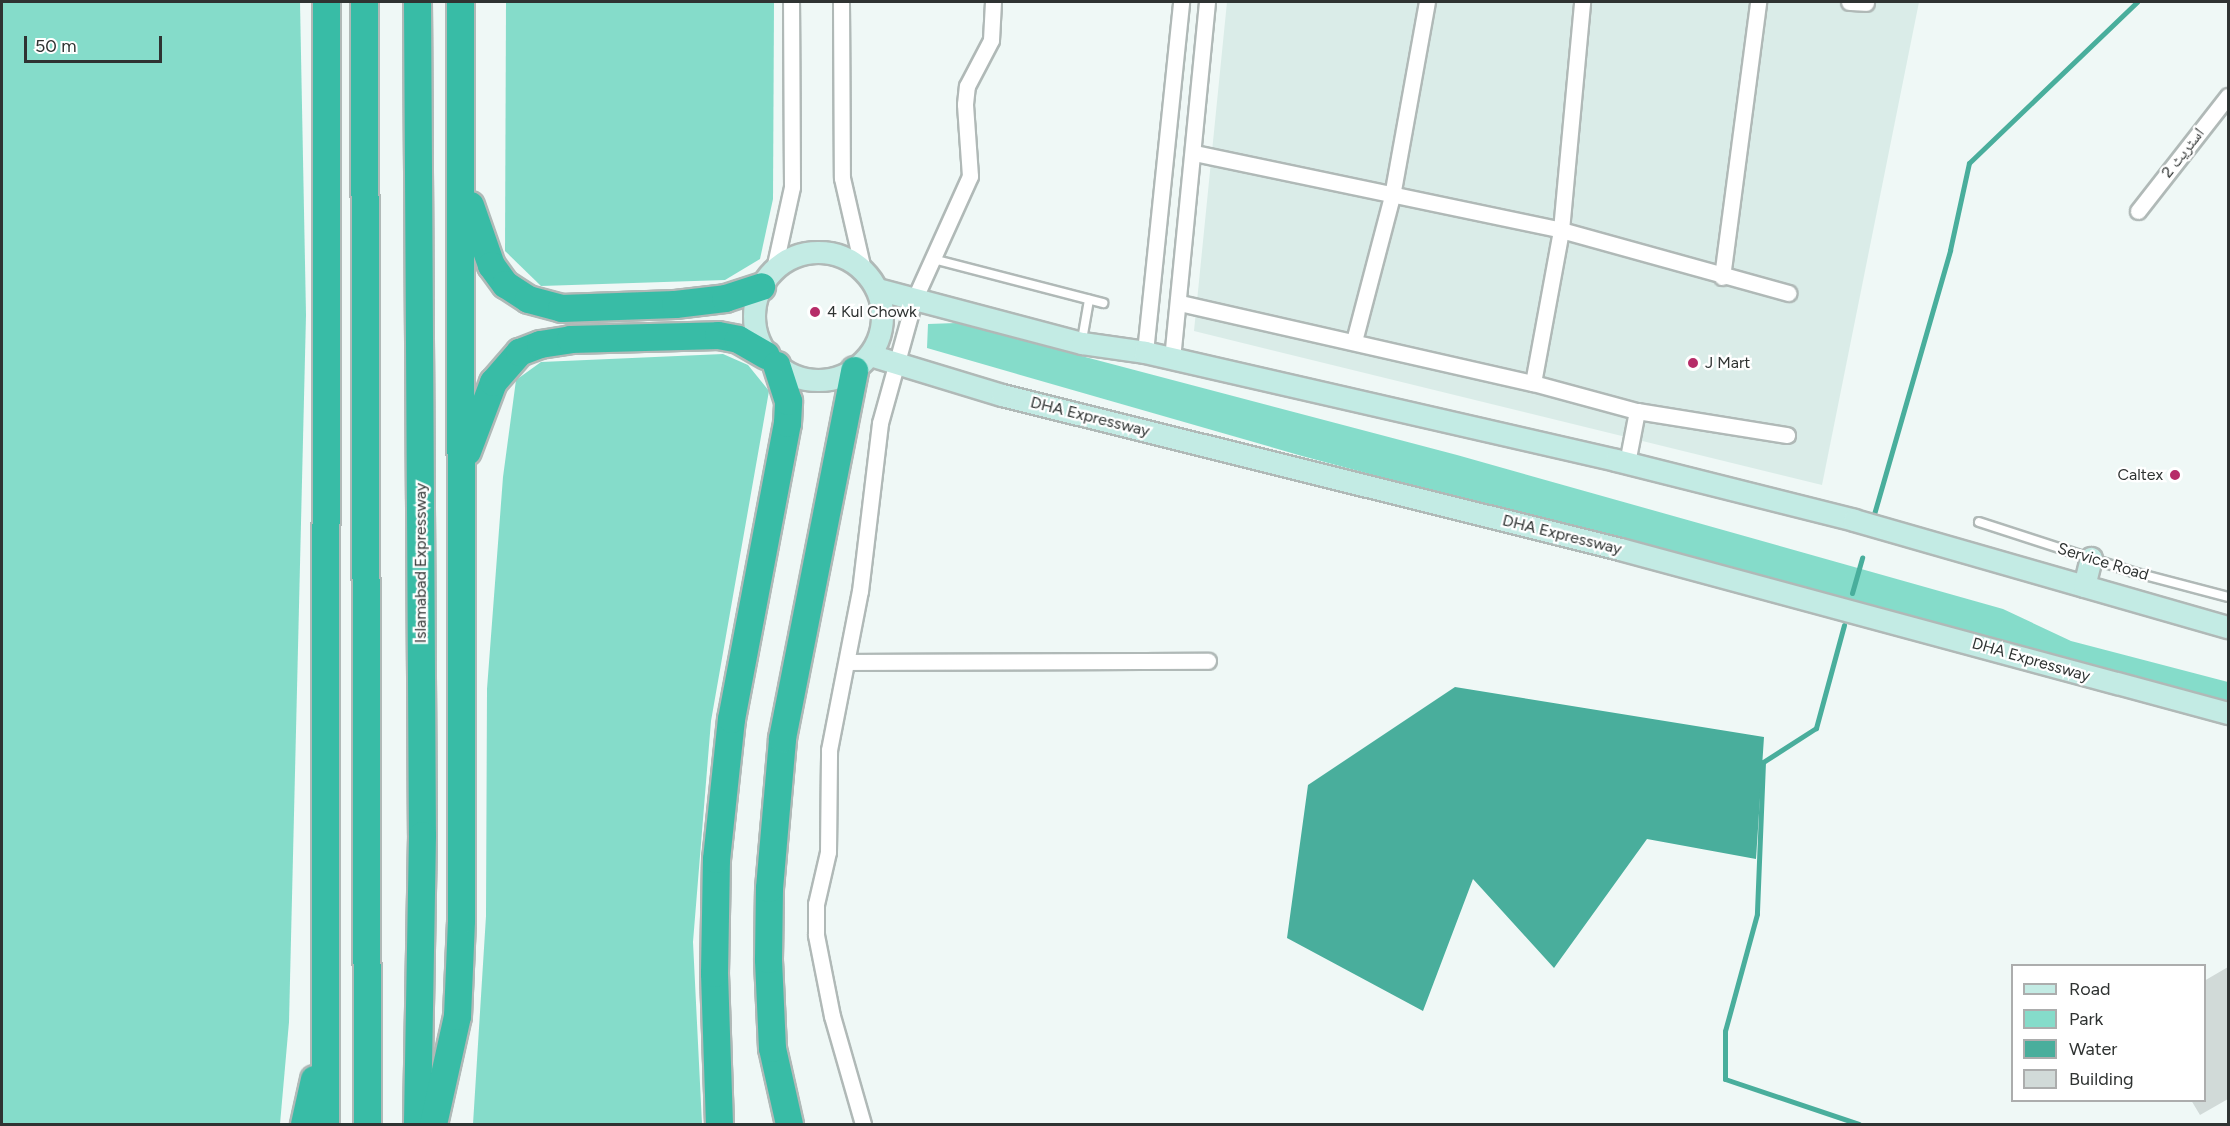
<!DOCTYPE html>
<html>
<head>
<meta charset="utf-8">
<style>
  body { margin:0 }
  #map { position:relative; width:2230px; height:1126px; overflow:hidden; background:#eff8f6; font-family:Figtree,"Noto Naskh Arabic",sans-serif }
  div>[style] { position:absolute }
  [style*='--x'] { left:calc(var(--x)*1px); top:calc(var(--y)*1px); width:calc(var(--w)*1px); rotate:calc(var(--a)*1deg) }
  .built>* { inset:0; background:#daece8 }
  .green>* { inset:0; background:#85dcca }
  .water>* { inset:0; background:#49ae9c }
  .stream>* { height:5px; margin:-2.5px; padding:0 2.5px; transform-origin:2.5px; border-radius:2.5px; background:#49ae9c }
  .building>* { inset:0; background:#d1dad8 }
  .roads { filter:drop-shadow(2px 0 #b0b9b7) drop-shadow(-2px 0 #b0b9b7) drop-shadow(0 2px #b0b9b7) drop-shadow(0 -2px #b0b9b7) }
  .lane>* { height:8px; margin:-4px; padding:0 4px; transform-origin:4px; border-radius:4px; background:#fff }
  .street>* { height:15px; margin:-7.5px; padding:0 7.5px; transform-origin:7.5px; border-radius:7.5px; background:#fff }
  .secondary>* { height:21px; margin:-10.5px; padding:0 10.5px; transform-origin:10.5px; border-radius:10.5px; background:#c3ebe4 }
  .secondary>.ring { margin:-10.5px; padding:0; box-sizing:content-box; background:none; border:21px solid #c3ebe4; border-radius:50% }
  .highway>* { height:27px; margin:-13.5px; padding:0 13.5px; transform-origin:13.5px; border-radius:13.5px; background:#38bca6 }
  .dots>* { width:16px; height:16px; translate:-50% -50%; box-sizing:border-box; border:3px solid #fff; border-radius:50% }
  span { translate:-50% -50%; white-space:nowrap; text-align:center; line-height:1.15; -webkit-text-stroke:4.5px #fff; paint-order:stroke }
  .street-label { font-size:16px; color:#2f3332 }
  .poi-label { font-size:16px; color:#2f3332 }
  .left { translate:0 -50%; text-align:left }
  .right { translate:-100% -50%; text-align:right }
  .frame { position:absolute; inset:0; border:3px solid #2f3332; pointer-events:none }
  .legend { position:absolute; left:2011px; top:964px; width:195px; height:138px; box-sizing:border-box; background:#fff; border:2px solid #acadad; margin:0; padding:8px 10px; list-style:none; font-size:18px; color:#2f3332 }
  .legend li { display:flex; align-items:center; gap:12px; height:30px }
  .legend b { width:30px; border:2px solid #acadad }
  .scale { position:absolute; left:24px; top:36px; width:138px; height:27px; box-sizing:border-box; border:3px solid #2f3332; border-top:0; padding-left:8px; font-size:18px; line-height:21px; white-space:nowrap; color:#2f3332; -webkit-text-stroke:4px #fff; paint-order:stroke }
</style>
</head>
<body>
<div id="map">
  <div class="built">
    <i style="clip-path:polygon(1227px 2px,1919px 2px,1822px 485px,1194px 331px)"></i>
  </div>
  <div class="green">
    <i style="clip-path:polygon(2px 2px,300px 2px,306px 315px,289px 1022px,280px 1124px,2px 1124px)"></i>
    <i style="clip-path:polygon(506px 2px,774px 2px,773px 199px,760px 259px,725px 280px,541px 286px,505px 251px)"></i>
    <i style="clip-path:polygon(956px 323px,1457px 455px,2003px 609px,2071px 641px,2228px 682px,2228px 702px,1302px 456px,927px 348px,928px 324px)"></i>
    <i style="clip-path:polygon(723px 354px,748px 365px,769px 391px,711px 721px,693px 942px,702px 1124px,473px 1124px,486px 916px,487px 689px,503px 477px,516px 380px,541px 362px)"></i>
  </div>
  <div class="water">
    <i style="clip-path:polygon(1455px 687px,1764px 737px,1756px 859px,1647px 839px,1554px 968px,1473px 879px,1423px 1011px,1287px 938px,1308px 785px)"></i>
  </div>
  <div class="stream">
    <i style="--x:1872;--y:521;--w:282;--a:-73.9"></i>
    <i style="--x:1950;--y:250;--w:89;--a:-77.7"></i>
    <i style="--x:1969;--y:163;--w:233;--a:-43.8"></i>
    <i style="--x:1852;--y:593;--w:37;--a:-74"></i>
    <i style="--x:1844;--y:625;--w:107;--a:105.2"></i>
    <i style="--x:1816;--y:728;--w:63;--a:147.3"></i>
    <i style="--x:1763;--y:762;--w:152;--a:92.3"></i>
    <i style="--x:1757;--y:914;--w:121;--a:105.3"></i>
    <i style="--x:1725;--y:1031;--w:48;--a:90"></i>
    <i style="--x:1725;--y:1079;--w:141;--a:18.6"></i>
  </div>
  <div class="building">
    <i style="clip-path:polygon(2228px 967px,2228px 1099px,2200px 1115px,2191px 1100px,2204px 1100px,2204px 981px)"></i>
  </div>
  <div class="roads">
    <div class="lane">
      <i style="--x:933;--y:259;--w:176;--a:14.5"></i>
      <i style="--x:1082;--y:340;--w:41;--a:-80.1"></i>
      <i style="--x:1979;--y:522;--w:162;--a:18"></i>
      <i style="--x:2133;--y:572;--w:98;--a:14.7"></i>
    </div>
    <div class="street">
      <i style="--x:841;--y:2;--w:176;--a:89.7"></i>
      <i style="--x:842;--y:178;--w:94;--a:77.1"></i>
      <i style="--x:1849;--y:2;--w:17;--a:3"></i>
      <i style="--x:1194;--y:153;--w:375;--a:11.8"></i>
      <i style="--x:1561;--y:230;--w:236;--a:15.5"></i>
      <i style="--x:2138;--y:211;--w:146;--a:-52"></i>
      <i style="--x:774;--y:269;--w:84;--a:-77.6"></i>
      <i style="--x:792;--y:187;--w:185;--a:-90.3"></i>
      <i style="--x:1722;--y:277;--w:277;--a:-82.5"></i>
      <i style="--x:1180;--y:303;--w:362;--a:12.8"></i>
      <i style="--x:1533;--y:383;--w:108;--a:15.1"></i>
      <i style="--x:1637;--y:411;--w:152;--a:9.1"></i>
      <i style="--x:1354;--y:341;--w:150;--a:-75.3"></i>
      <i style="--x:1392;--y:196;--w:197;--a:-79.8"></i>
      <i style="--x:1145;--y:352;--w:352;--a:-84.1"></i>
      <i style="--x:1172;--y:359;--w:359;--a:-84.4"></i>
      <i style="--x:1533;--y:383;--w:156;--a:-79.6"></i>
      <i style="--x:1561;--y:230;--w:229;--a:-84.7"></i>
      <i style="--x:1627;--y:463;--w:53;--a:-79.1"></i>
      <i style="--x:847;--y:662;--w:361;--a:-0.2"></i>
      <i style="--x:863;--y:1124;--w:112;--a:-106"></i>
      <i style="--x:832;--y:1016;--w:83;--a:-101.2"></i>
      <i style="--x:816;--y:935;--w:31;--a:-90"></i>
      <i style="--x:816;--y:904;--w:53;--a:-77"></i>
      <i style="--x:828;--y:852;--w:102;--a:-89.4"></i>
      <i style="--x:829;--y:750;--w:162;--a:-79"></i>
      <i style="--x:860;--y:591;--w:169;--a:-83.2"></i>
      <i style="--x:880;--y:423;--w:128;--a:-74.5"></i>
      <i style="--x:914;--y:300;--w:136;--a:-65.7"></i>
      <i style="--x:970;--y:176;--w:72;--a:-94"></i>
      <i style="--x:965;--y:104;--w:18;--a:-84"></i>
      <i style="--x:967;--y:86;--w:52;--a:-62.4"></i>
      <i style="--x:991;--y:40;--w:38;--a:-87"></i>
    </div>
    <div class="secondary">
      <i class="ring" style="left:754px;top:252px;width:107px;height:107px"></i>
      <i style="--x:877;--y:289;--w:212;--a:14.8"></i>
      <i style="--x:1082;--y:343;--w:64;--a:8.1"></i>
      <i style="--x:1145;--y:352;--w:483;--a:12.9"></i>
      <i style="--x:1616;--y:460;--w:245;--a:14.1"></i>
      <i style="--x:1854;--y:520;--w:389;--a:16"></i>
      <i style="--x:870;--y:355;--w:138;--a:16.9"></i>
      <i style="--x:1002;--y:395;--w:637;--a:13.99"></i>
      <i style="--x:1620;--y:549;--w:630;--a:15.1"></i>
      <i style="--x:2084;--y:586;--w:29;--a:-76"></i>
    </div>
    <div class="highway">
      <i style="--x:364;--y:2;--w:1122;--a:89.85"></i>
      <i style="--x:417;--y:2;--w:833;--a:89.66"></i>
      <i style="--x:422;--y:835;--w:289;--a:91"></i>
      <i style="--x:470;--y:205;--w:64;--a:70.7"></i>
      <i style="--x:491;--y:265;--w:24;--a:54"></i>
      <i style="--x:505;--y:284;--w:27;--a:33"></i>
      <i style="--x:528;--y:299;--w:34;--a:15"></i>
      <i style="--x:561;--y:308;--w:114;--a:-2"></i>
      <i style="--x:675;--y:304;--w:50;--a:-6.8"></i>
      <i style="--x:725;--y:298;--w:38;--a:-18"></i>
      <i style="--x:467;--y:451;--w:74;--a:-69.4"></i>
      <i style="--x:493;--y:382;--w:40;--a:-49"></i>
      <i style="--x:519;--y:352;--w:22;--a:-21"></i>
      <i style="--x:540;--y:344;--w:30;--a:-9"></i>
      <i style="--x:570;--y:339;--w:148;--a:-1.5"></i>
      <i style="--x:718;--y:335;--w:20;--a:11"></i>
      <i style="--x:738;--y:339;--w:32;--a:30"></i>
      <i style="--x:304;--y:1124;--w:46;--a:-77.5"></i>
      <i style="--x:325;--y:1124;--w:1122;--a:-89.95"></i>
      <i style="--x:433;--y:1124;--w:111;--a:-77.5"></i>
      <i style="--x:457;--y:1016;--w:96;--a:-87.6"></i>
      <i style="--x:461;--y:920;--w:918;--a:-90.06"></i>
      <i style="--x:719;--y:1124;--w:151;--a:-91.9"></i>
      <i style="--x:714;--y:973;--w:114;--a:-89"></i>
      <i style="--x:716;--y:859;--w:141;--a:-83.9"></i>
      <i style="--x:731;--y:719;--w:301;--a:-79.3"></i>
      <i style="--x:787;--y:423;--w:22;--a:-87"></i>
      <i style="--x:788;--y:401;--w:38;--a:-108"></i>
      <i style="--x:789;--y:1124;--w:78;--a:-102.6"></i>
      <i style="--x:772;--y:1048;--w:89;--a:-92.6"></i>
      <i style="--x:768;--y:959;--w:71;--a:-89.2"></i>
      <i style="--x:769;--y:888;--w:151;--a:-85"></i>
      <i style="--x:782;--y:738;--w:375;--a:-78.9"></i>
    </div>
  </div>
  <div class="dots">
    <i style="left:815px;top:312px;background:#b62c68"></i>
    <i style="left:1693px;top:363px;background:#b62c68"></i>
    <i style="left:2175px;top:475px;background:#b62c68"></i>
  </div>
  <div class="street-label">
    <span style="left:2183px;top:153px;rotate:-52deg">اسٹریٹ 2</span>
    <span style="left:1090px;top:417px;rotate:14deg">DHA Expressway</span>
    <span style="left:1562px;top:535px;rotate:14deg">DHA Expressway</span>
    <span style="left:2103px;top:562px;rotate:17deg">Service Road</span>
    <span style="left:421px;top:563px;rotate:-90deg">Islamabad Expressway</span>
    <span style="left:2031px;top:660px;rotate:16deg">DHA Expressway</span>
  </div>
  <div class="poi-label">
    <span class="left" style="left:827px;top:312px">4 Kul Chowk</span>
    <span class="left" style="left:1705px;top:363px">J Mart</span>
    <span class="right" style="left:2163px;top:475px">Caltex</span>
  </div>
  <div class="frame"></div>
  <ul class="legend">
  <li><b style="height:8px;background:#c3ebe4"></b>Road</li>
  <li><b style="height:16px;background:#85dcca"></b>Park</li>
  <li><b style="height:16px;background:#49ae9c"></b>Water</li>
  <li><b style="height:16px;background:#d1dad8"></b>Building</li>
  </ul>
  <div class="scale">50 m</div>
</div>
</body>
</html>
